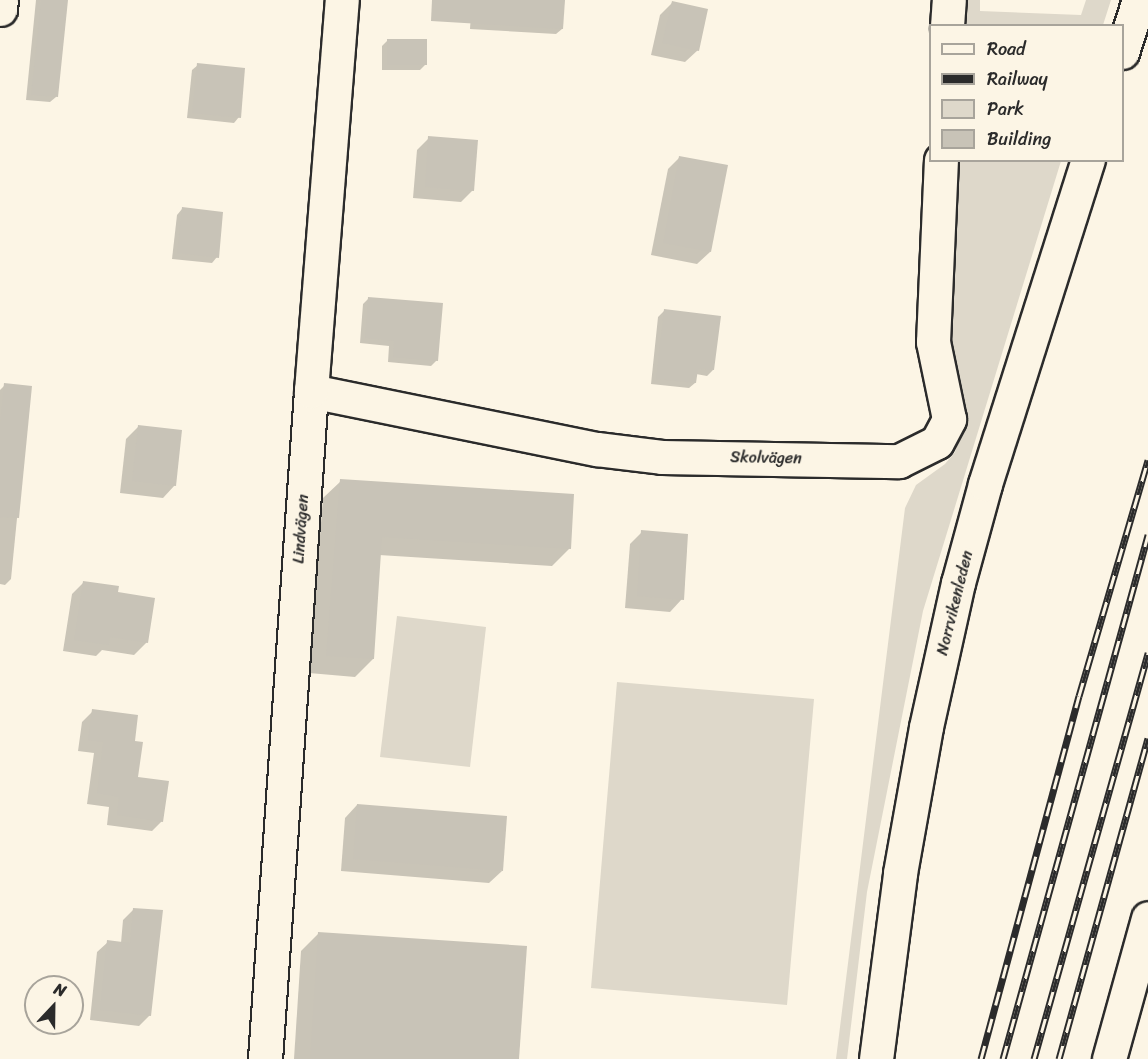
<!DOCTYPE html>
<html>
<head>
<meta charset="utf-8">
<style>
  body { margin:0 }
  #map { position:relative; width:1148px; height:1059px; overflow:hidden; background:#fcf5e5; font-family:Sriracha,sans-serif }
  div>[style] { position:absolute }
  [style*='--x'] { left:calc(var(--x)*1px); top:calc(var(--y)*1px); width:calc(var(--w)*1px); rotate:calc(var(--a)*1deg) }
  .green>* { inset:0; background:#ded8ca }
  .shadow>* { inset:0; background:#0003 }
  .building>* { inset:0; background:#c8c3b7 }
  .roads { filter:drop-shadow(2px 0 #2b2b2b) drop-shadow(-2px 0 #2b2b2b) drop-shadow(0 2px #2b2b2b) drop-shadow(0 -2px #2b2b2b) }
  .street>* { height:33px; margin:-16.5px; padding:0 16.5px; transform-origin:16.5px; border-radius:16.5px; background:#fcf5e5 }
  .secondary>* { height:33px; margin:-16.5px; padding:0 16.5px; transform-origin:16.5px; border-radius:16.5px; background:#fcf5e5 }
  .rail>* { height:7px; margin-top:-3.5px; transform-origin:0; background:repeating-linear-gradient(90deg,#fcf5e5 0 14px,#2b2b2b 0 28px); box-sizing:border-box; border-block:2px solid #2b2b2b }
  span { translate:-50% -50%; white-space:nowrap; text-align:center; line-height:1.15; -webkit-text-stroke:6px #fcf5e5; paint-order:stroke }
  .street-label { font-size:16px; color:#2b2b2b }
  .legend { position:absolute; left:929px; top:24px; width:195px; height:138px; box-sizing:border-box; background:#fcf5e5; border:2px solid #a8a49b; margin:0; padding:8px 10px; list-style:none; font-size:18px; color:#2b2b2b }
  .legend li { display:flex; align-items:center; gap:12px; height:30px }
  .legend b { width:30px; border:2px solid #a8a49b }
  .north { position:absolute; left:24px; top:975px; width:60px; height:60px; box-sizing:border-box; background:#fcf5e5; border:2px solid #a8a49b; border-radius:50%; rotate:22deg; font-size:16px; font-weight:700; line-height:24px; text-align:center; color:#2b2b2b }
  .north::after { content:''; display:block; margin:auto; width:21px; height:27px; background:#2b2b2b; clip-path:polygon(50% 0,100% 100%,50% 72%,0 100%) }
</style>
</head>
<body>
<div id="map">
  <div class="green">
    <i style="clip-path:polygon(964px 0,980px 0,980px 11px,1081px 15px,1086px 0,1111px 0,1103px 25px,962px 26px)"></i>
    <i style="clip-path:polygon(956px 161px,1061px 161px,923px 611px,867px 892px,847px 1059px,836px 1059px,905px 508px,916px 485px,945px 464px,955px 452px,962px 431px,962px 409px,947px 309px)"></i>
    <i style="clip-path:polygon(397px 616px,486px 627px,470px 767px,380px 757px)"></i>
    <i style="clip-path:polygon(617px 682px,814px 699px,787px 1005px,591px 988px)"></i>
  </div>
  <div class="shadow">
    <i style="clip-path:polygon(36px 0,66px 0,56px 97px,50px 102px,26px 100px)"></i>
    <i style="clip-path:polygon(472px 0,564px 0,562px 29px,556px 34px,470px 29px)"></i>
    <i style="clip-path:polygon(672px 3px,698px 50px,685px 62px,651px 55px,660px 15px)"></i>
    <i style="clip-path:polygon(388px 40px,426px 64px,420px 70px,382px 70px,382px 46px)"></i>
    <i style="clip-path:polygon(198px 65px,239px 117px,234px 123px,187px 118px,192px 70px)"></i>
    <i style="clip-path:polygon(429px 138px,473px 190px,461px 202px,413px 198px,417px 150px)"></i>
    <i style="clip-path:polygon(680px 157px,710px 252px,697px 264px,651px 255px,668px 169px)"></i>
    <i style="clip-path:polygon(182px 209px,217px 257px,212px 263px,172px 259px,177px 215px)"></i>
    <i style="clip-path:polygon(369px 298px,437px 360px,431px 366px,388px 362px,389px 346px,360px 343px,363px 304px)"></i>
    <i style="clip-path:polygon(664px 311px,713px 370px,707px 376px,696px 374px,695px 383px,689px 388px,651px 384px,658px 317px)"></i>
    <i style="clip-path:polygon(5px 385px,30px 387px,11px 579px,5px 585px,0 584px,0 390px)"></i>
    <i style="clip-path:polygon(138px 427px,175px 485px,163px 498px,120px 493px,126px 439px)"></i>
    <i style="clip-path:polygon(341px 481px,570px 548px,552px 566px,379px 555px,373px 659px,355px 677px,309px 673px,323px 498px)"></i>
    <i style="clip-path:polygon(642px 532px,682px 599px,670px 612px,625px 608px,630px 544px)"></i>
    <i style="clip-path:polygon(84px 582px,117px 593px,147px 642px,134px 655px,102px 650px,96px 656px,63px 651px,72px 594px)"></i>
    <i style="clip-path:polygon(93px 711px,162px 821px,152px 831px,107px 825px,109px 807px,87px 804px,94px 753px,78px 751px,82px 722px)"></i>
    <i style="clip-path:polygon(357px 805px,502px 871px,489px 883px,341px 871px,345px 818px)"></i>
    <i style="clip-path:polygon(133px 910px,150px 1015px,139px 1026px,90px 1020px,97px 952px,108px 942px,121px 943px,123px 920px)"></i>
    <i style="clip-path:polygon(319px 933px,517px 1059px,294px 1059px,301px 951px)"></i>
  </div>
  <div class="building">
    <i style="clip-path:polygon(41px 0,68px 0,58px 97px,31px 95px)"></i>
    <i style="clip-path:polygon(432px 0,565px 0,563px 29px,431px 21px)"></i>
    <i style="clip-path:polygon(672px 1px,708px 9px,699px 51px,662px 43px)"></i>
    <i style="clip-path:polygon(387px 39px,427px 39px,427px 65px,387px 65px)"></i>
    <i style="clip-path:polygon(197px 63px,245px 68px,241px 118px,192px 113px)"></i>
    <i style="clip-path:polygon(428px 136px,478px 140px,474px 191px,425px 187px)"></i>
    <i style="clip-path:polygon(679px 156px,728px 165px,711px 252px,663px 243px)"></i>
    <i style="clip-path:polygon(182px 207px,223px 212px,219px 258px,177px 253px)"></i>
    <i style="clip-path:polygon(368px 297px,443px 303px,438px 361px,393px 357px,394px 341px,365px 338px)"></i>
    <i style="clip-path:polygon(664px 309px,721px 316px,714px 370px,698px 369px,696px 383px,656px 379px)"></i>
    <i style="clip-path:polygon(4px 383px,32px 386px,19px 518px,0 517px,0 424px)"></i>
    <i style="clip-path:polygon(138px 425px,182px 430px,176px 486px,132px 481px)"></i>
    <i style="clip-path:polygon(340px 479px,574px 494px,571px 549px,382px 537px,374px 659px,326px 656px)"></i>
    <i style="clip-path:polygon(641px 530px,688px 534px,684px 600px,637px 596px)"></i>
    <i style="clip-path:polygon(83px 581px,119px 586px,118px 592px,155px 598px,148px 643px,110px 637px,109px 645px,74px 640px)"></i>
    <i style="clip-path:polygon(92px 709px,138px 715px,135px 741px,143px 742px,138px 777px,169px 781px,163px 822px,117px 815px,119px 797px,97px 793px,103px 742px,88px 740px)"></i>
    <i style="clip-path:polygon(357px 804px,507px 816px,503px 871px,353px 859px)"></i>
    <i style="clip-path:polygon(133px 908px,163px 910px,151px 1016px,100px 1010px,107px 940px,130px 943px)"></i>
    <i style="clip-path:polygon(318px 932px,527px 946px,519px 1059px,310px 1059px)"></i>
  </div>
  <div class="roads">
    <div class="street">
      <i style="--x:0;--y:9;--w:9;--a:-84"></i>
      <i style="--x:947;--y:26;--w:26;--a:-86"></i>
      <i style="--x:311;--y:391;--w:292;--a:11.5"></i>
      <i style="--x:597;--y:449;--w:65;--a:7"></i>
      <i style="--x:662;--y:457;--w:237;--a:1"></i>
      <i style="--x:899;--y:461;--w:42;--a:-26.6"></i>
      <i style="--x:937;--y:442;--w:26;--a:-62"></i>
      <i style="--x:949;--y:419;--w:79;--a:-101.7"></i>
      <i style="--x:933;--y:342;--w:182;--a:-87.5"></i>
      <i style="--x:265;--y:1059;--w:670;--a:-86.06"></i>
      <i style="--x:311;--y:391;--w:392;--a:-85.5"></i>
      <i style="--x:1109;--y:1059;--w:146;--a:-74.5"></i>
    </div>
    <div class="secondary">
      <i style="--x:1122;--y:52;--w:55;--a:-71.9"></i>
      <i style="--x:876;--y:1059;--w:188;--a:-82.6"></i>
      <i style="--x:900;--y:873;--w:148;--a:-79.9"></i>
      <i style="--x:926;--y:727;--w:148;--a:-77.5"></i>
      <i style="--x:958;--y:583;--w:103;--a:-74.7"></i>
      <i style="--x:985;--y:484;--w:340;--a:-72.4"></i>
    </div>
  </div>
  <div class="rail">
    <i style="--x:981;--y:1059;--w:376;--a:-74.9"></i>
    <i style="--x:1079;--y:696;--w:246;--a:-73.7"></i>
    <i style="--x:1003;--y:1059;--w:544;--a:-74.53"></i>
    <i style="--x:1034;--y:1059;--w:422;--a:-74.3"></i>
    <i style="--x:1059;--y:1059;--w:333;--a:-74.5"></i>
  </div>
  <div class="street-label">
    <span style="left:766px;top:458px;rotate:1deg">Skolvägen</span>
    <span style="left:301px;top:529px;rotate:-86deg">Lindvägen</span>
    <span style="left:955px;top:603px;rotate:-76deg">Norrvikenleden</span>
  </div>
  <ul class="legend">
  <li><b style="height:8px;background:#fcf5e5"></b>Road</li>
  <li><b style="height:8px;background:#2b2b2b"></b>Railway</li>
  <li><b style="height:16px;background:#ded8ca"></b>Park</li>
  <li><b style="height:16px;background:#c8c3b7"></b>Building</li>
  </ul>
  <div class="north">N</div>
</div>
</body>
</html>
